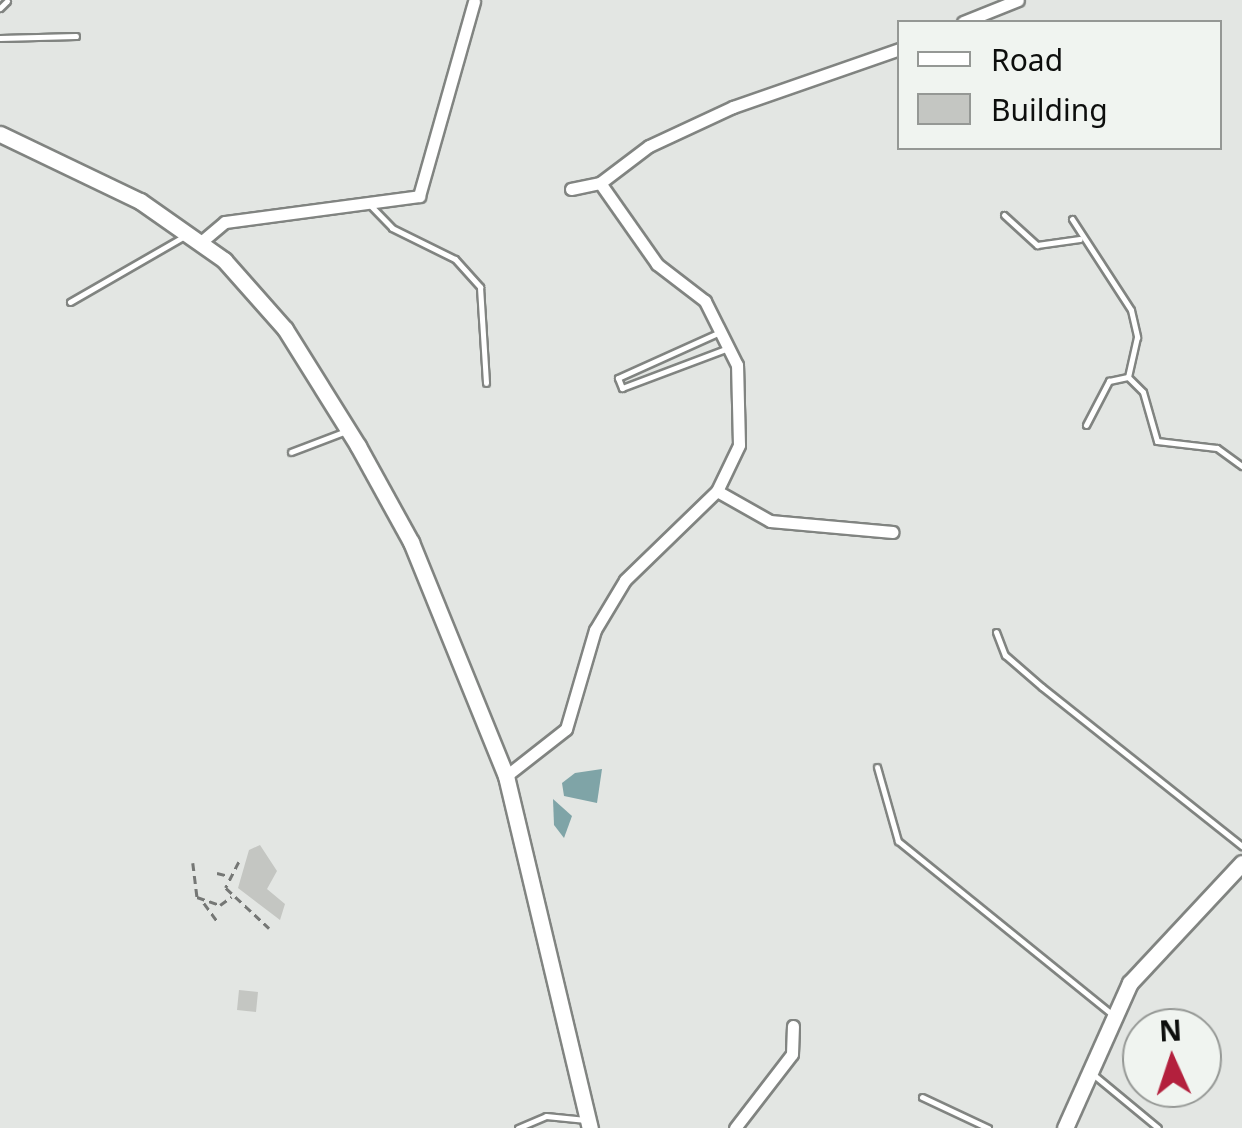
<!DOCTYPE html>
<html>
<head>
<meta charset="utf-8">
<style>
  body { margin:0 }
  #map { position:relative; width:1242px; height:1128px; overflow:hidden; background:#e3e6e3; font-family:"Noto Sans",sans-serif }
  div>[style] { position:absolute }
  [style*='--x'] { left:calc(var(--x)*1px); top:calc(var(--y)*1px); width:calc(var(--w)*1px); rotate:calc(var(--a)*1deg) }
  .water>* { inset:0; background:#7fa4a7 }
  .building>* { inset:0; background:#c4c6c2 }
  .path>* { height:2.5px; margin-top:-1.25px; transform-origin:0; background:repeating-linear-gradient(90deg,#757775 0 8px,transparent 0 13px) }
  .roads { filter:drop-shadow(2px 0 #818481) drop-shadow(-2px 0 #818481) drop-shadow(0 2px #818481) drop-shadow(0 -2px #818481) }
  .lane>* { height:5px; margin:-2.5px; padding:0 2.5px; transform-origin:2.5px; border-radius:2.5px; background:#fff }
  .street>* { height:11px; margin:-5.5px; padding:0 5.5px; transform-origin:5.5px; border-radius:5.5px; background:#fff }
  .secondary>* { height:15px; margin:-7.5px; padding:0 7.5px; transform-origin:7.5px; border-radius:7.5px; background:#fff }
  span { translate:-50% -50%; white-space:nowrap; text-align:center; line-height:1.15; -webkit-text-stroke:9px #f0f4f0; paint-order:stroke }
  .legend { position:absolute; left:897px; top:20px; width:325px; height:130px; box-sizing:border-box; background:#f0f4f0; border:2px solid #959895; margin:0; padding:12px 18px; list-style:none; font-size:30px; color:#0d0e0d }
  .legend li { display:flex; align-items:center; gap:20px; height:50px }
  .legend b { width:50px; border:2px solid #959895 }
  .north { position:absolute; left:1122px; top:1008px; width:100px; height:100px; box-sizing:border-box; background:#f0f4f0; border:2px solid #959895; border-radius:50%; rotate:357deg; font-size:28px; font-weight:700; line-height:40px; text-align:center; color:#0d0e0d }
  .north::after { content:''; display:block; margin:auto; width:35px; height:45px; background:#b3203d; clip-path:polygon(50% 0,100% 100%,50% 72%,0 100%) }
</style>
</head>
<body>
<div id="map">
  <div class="water">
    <i style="clip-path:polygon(602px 769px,597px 803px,564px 796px,562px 783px,575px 773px)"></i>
    <i style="clip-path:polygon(553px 799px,572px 816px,564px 838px,554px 825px)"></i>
  </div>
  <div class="building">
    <i style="clip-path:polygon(260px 845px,277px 871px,267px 889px,285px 904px,280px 920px,238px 888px,249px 850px)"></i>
    <i style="clip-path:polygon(239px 990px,258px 992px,256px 1012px,237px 1010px)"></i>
  </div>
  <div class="path">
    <i style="--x:239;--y:862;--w:29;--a:117"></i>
    <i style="--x:226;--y:888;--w:59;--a:42.9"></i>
    <i style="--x:193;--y:863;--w:34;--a:83"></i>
    <i style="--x:197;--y:897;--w:24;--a:19"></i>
    <i style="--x:220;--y:905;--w:14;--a:-36"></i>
    <i style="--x:217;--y:873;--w:12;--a:14"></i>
    <i style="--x:204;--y:903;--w:22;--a:54"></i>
  </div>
  <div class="roads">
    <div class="lane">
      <i style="--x:0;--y:8;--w:10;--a:-45"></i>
      <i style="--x:0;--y:38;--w:76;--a:-1.5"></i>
      <i style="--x:371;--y:206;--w:30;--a:46"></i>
      <i style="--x:392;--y:228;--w:70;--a:26.2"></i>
      <i style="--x:455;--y:259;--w:38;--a:48"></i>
      <i style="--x:480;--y:287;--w:96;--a:86.4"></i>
      <i style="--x:1004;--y:215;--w:45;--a:42.3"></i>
      <i style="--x:1037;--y:245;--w:43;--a:-7.9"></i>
      <i style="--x:1072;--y:219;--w:108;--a:57"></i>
      <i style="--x:1131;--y:310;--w:28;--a:77"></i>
      <i style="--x:1137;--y:337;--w:41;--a:102.7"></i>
      <i style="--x:70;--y:302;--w:130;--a:-29.9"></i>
      <i style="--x:720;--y:332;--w:112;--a:155.7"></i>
      <i style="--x:618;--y:378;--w:11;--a:68"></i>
      <i style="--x:622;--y:388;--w:111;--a:-20.6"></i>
      <i style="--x:1086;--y:425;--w:50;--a:-62.4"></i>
      <i style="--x:1109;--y:381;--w:19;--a:-12"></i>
      <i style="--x:1128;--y:377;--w:21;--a:45"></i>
      <i style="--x:1143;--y:392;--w:51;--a:74.1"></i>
      <i style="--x:1157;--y:441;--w:60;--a:6.7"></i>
      <i style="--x:1217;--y:448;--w:31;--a:36"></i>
      <i style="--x:291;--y:452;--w:59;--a:-20.9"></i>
      <i style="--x:996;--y:632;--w:25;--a:69"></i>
      <i style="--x:1005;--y:655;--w:49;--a:40.9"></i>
      <i style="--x:1042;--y:687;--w:256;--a:38.5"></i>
      <i style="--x:877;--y:767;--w:77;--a:74.2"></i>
      <i style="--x:898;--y:841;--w:275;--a:39"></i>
      <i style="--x:1094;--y:1075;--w:83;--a:39.6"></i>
      <i style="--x:922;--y:1097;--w:73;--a:25.2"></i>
      <i style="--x:518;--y:1128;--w:30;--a:-23"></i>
      <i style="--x:546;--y:1116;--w:40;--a:5.7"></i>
    </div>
    <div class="street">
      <i style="--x:963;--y:22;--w:59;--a:-21.8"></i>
      <i style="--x:571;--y:189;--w:30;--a:-12"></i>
      <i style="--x:600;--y:183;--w:61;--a:-37.1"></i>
      <i style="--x:649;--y:146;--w:93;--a:-24.9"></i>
      <i style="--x:733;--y:107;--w:177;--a:-19.2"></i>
      <i style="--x:201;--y:242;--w:31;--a:-40"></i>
      <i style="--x:225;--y:222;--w:196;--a:-7.6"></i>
      <i style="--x:419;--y:196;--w:202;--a:-74.2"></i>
      <i style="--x:717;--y:491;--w:61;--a:29.5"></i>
      <i style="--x:770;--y:521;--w:123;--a:5.1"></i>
      <i style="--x:506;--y:776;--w:76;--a:-38.1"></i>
      <i style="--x:566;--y:729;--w:103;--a:-73.7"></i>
      <i style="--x:595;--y:630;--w:58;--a:-59"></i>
      <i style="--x:625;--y:580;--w:128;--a:-44.1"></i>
      <i style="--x:717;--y:491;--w:51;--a:-64.4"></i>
      <i style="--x:739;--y:445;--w:80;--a:-91.4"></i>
      <i style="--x:737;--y:365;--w:72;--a:-116.6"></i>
      <i style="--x:705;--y:301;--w:61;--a:-142.4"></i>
      <i style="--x:657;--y:264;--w:99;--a:-125.1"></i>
      <i style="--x:735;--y:1128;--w:93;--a:-52.4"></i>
      <i style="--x:792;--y:1054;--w:28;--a:-88"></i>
    </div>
    <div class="secondary">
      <i style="--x:0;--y:134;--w:155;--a:25.6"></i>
      <i style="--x:140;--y:201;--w:103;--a:35.1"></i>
      <i style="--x:224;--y:260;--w:92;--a:48.5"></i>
      <i style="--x:285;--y:329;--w:138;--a:58"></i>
      <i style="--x:358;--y:446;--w:110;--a:61.1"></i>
      <i style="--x:411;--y:542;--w:253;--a:67.9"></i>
      <i style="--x:506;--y:776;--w:362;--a:76.6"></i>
      <i style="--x:1065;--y:1128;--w:159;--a:-65.9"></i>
      <i style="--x:1130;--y:983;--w:164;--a:-47"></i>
    </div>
  </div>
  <ul class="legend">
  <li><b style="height:12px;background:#fff"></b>Road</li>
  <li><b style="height:28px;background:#c4c6c2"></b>Building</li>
  </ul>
  <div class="north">N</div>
</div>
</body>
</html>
